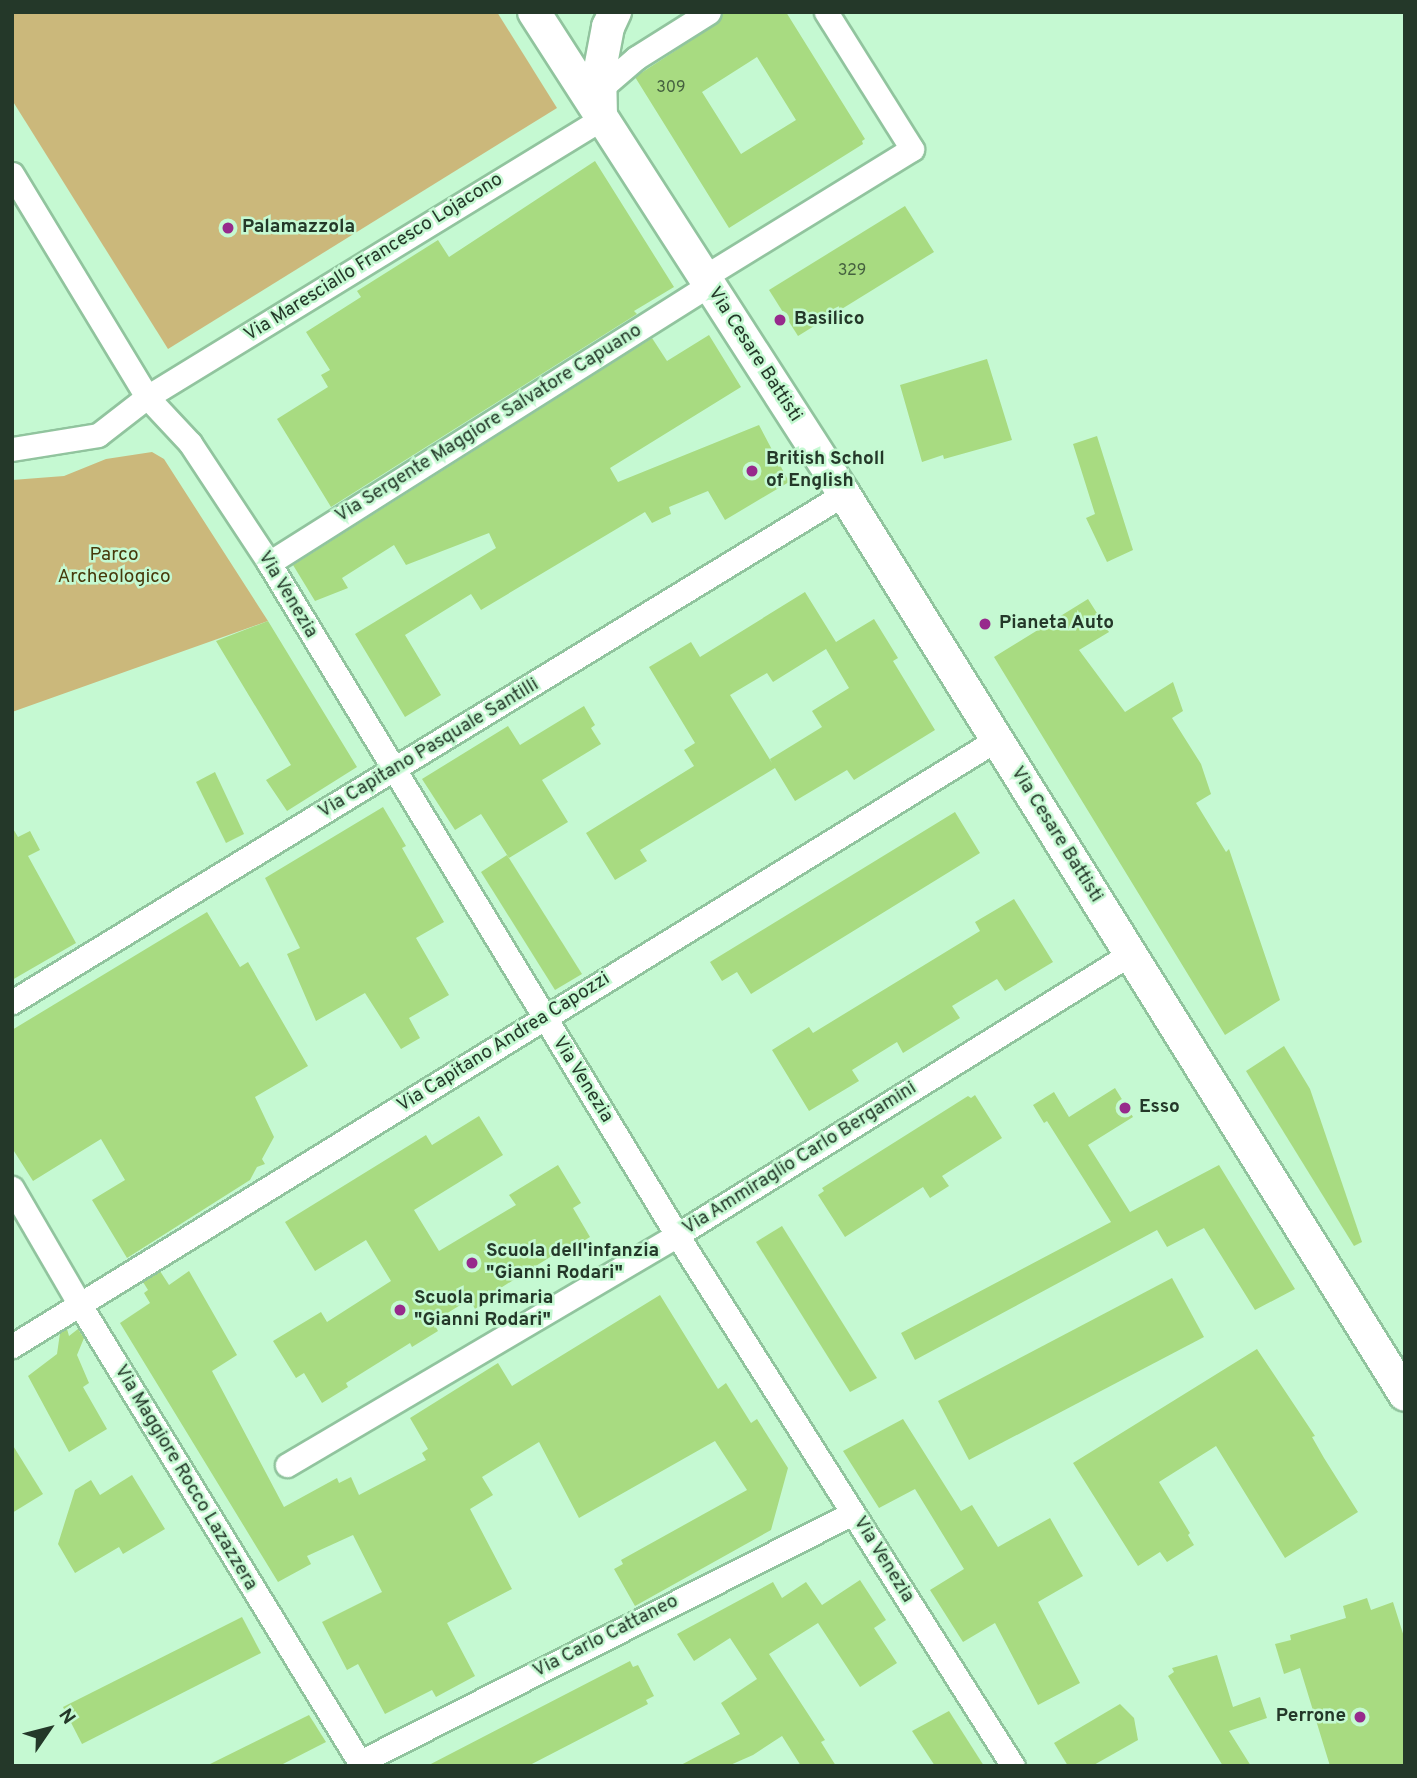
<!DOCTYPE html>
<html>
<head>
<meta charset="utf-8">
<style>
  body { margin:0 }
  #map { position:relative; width:1417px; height:1778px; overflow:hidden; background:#c5f9d2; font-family:Overpass,sans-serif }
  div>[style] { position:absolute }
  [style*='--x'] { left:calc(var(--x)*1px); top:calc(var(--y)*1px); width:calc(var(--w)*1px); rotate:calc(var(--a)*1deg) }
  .green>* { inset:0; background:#cbb87b }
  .building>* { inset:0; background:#a8db81 }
  .roads { filter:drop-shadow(2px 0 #91c49e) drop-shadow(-2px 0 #91c49e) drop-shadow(0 2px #91c49e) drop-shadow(0 -2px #91c49e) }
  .minor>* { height:23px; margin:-11.5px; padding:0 11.5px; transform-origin:11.5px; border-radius:11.5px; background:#fff }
  .secondary>* { height:32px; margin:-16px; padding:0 16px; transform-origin:16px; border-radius:16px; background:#fff }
  .dots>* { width:19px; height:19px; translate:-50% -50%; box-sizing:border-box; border:4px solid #c5f9d2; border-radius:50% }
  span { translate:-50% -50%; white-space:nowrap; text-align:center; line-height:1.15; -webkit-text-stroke:5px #c5f9d2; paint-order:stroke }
  .number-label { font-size:16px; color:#45613f }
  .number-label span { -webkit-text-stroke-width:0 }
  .poi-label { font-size:19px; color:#243829; font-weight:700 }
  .left { translate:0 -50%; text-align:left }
  .right { translate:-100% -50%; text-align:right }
  .street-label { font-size:19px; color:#243829 }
  .park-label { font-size:19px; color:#46390b }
  .frame { position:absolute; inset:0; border:14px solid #243829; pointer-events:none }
  .north { position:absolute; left:14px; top:1694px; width:70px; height:70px; -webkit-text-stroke:5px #c5f9d2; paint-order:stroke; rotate:55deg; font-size:19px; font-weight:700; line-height:28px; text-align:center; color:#243829 }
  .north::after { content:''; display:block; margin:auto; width:24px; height:32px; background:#243829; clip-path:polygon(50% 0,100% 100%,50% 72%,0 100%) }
</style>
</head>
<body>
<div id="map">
  <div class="green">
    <i style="clip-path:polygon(12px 12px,497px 12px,557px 108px,168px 349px,12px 100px)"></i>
    <i style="clip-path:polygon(152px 452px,164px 459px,268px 621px,12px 712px,12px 480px,64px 476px,106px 459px)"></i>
  </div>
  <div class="building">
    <i style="clip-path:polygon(evenodd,723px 12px,786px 12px,865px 139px,862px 141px,863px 144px,729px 228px,635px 77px,716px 24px,723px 12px,757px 57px,796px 120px,741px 154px,702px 92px,757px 57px)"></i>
    <i style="clip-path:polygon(595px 161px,674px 287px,634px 311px,637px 314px,331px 507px,277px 419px,328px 387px,321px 375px,330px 370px,306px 332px,361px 297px,357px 291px,438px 240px,449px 257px)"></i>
    <i style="clip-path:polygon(905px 206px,934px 252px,798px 336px,769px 290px)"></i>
    <i style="clip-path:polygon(709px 335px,741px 387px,610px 468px,618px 482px,759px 425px,789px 482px,725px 520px,708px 491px,669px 507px,671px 514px,652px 523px,645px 512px,481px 610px,471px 594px,405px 635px,441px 695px,405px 717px,355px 634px,496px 548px,489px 533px,406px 565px,394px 545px,342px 578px,348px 588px,315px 601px,293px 565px,652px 338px,667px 361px)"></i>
    <i style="clip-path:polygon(987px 359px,1012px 440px,944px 459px,943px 455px,922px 462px,900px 385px)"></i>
    <i style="clip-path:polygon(1097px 436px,1133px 550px,1107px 562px,1086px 518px,1095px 514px,1073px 444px)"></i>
    <i style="clip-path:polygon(evenodd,805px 592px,836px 642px,874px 619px,898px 658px,893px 661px,935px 730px,854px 780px,847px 770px,795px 801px,775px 768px,640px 850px,647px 861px,615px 880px,586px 833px,694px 766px,684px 750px,695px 743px,649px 667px,691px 642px,700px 657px,805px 592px,826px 649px,849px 688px,812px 711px,822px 727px,770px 759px,772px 763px,730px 695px,767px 673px,773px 682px,826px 649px)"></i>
    <i style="clip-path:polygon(1088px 599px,1109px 632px,1079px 650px,1125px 712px,1173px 682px,1183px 711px,1172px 718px,1201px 764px,1211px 794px,1196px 803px,1226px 852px,1229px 849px,1280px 1000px,1225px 1035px,994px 657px)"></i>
    <i style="clip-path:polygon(268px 621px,357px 767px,287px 811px,266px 780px,291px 765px,216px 641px)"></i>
    <i style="clip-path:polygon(584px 706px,595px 725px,591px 728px,601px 744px,542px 780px,568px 822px,509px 858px,481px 814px,455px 830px,422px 779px,508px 726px,520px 745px)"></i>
    <i style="clip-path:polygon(215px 772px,244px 834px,226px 843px,196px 782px)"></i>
    <i style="clip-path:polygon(383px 807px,406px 846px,402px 848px,444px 922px,416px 938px,449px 995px,409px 1018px,420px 1038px,401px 1049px,365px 993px,316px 1021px,287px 954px,300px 948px,265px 878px)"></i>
    <i style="clip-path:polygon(955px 812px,980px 853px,751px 994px,737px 972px,722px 981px,710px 962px)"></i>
    <i style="clip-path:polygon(12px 827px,18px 837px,30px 831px,40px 850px,28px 856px,76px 943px,12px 980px)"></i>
    <i style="clip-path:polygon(507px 855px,582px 974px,555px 990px,481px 872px)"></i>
    <i style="clip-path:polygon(1014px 899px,1053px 962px,1005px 991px,997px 979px,952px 1006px,960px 1018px,903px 1053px,897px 1042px,852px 1070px,859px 1081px,809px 1111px,772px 1050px,809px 1027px,813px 1033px,980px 931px,975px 922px)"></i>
    <i style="clip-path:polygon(207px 912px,240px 967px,248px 962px,308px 1066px,255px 1097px,274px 1137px,262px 1159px,265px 1164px,257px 1167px,250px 1180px,127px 1258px,92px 1200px,125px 1180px,101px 1139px,33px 1181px,12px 1148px,12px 1030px)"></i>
    <i style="clip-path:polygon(1284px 1046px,1310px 1089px,1362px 1242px,1354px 1246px,1246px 1071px)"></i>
    <i style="clip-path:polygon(1115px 1088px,1133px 1117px,1088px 1145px,1130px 1212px,1219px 1165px,1295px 1289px,1255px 1310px,1204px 1228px,1167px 1247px,1157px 1230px,915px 1360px,901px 1333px,1111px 1222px,1047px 1121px,1044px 1123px,1033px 1105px,1054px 1092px,1069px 1117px)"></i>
    <i style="clip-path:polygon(975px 1095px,1002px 1138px,942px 1176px,949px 1186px,930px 1198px,923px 1187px,845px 1237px,818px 1195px,824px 1191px,822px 1188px,968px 1096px,971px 1098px)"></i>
    <i style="clip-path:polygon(479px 1116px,503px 1155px,414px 1210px,439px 1251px,516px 1205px,509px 1195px,558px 1165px,581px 1203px,573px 1208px,590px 1237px,565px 1252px,563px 1249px,499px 1289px,501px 1293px,475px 1309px,470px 1299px,433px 1322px,438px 1331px,412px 1347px,410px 1343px,346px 1383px,348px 1387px,322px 1403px,304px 1373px,296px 1378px,273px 1341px,321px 1312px,327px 1322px,391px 1281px,366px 1240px,315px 1271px,285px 1222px,426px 1135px,432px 1145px)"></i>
    <i style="clip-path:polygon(782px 1226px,877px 1378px,850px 1392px,756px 1242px)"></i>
    <i style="clip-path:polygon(160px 1271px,169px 1285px,189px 1271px,237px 1355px,212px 1371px,284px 1507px,337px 1478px,339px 1483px,351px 1477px,359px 1495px,426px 1460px,422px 1453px,428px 1449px,410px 1418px,498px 1363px,512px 1386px,660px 1295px,718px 1389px,726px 1383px,751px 1423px,757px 1419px,788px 1468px,771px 1530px,635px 1606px,614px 1569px,623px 1564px,621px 1560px,747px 1490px,715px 1441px,579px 1518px,539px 1442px,482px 1477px,493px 1495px,470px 1509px,512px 1589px,447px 1623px,475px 1676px,436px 1697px,432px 1690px,385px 1714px,358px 1664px,347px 1670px,322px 1622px,382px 1592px,353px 1535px,307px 1556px,311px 1564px,278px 1582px,120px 1323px,150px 1303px,144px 1293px,148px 1290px,143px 1282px)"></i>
    <i style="clip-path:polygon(1172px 1278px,1204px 1337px,969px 1460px,938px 1401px)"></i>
    <i style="clip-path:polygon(67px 1329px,69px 1336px,78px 1329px,84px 1338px,77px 1355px,89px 1383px,83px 1387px,107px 1429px,69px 1452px,28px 1376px,57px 1354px,60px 1333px)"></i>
    <i style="clip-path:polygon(1257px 1349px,1315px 1436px,1312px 1437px,1324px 1458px,1358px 1512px,1285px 1558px,1216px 1446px,1159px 1482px,1190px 1533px,1188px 1535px,1194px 1545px,1167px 1562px,1160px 1552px,1138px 1566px,1073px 1463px)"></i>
    <i style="clip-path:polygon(903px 1419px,961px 1511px,972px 1505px,998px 1547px,1050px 1518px,1083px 1576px,1038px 1602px,1080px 1683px,1038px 1705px,995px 1623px,963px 1642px,930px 1590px,964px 1569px,915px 1489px,879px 1508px,843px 1451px)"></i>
    <i style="clip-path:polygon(12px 1444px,43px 1494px,12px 1513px)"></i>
    <i style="clip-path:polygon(132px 1475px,165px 1529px,123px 1554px,119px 1547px,75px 1573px,58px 1544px,75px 1490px,91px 1480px,100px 1495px)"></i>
    <i style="clip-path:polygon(860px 1580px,886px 1620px,874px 1628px,897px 1663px,860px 1687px,818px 1623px,769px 1654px,825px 1740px,821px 1742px,836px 1766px,801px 1766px,782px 1736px,753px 1755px,728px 1766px,679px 1766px,740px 1734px,721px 1703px,757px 1679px,730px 1638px,694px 1661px,677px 1634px,773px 1582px,782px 1598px,806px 1582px,822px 1605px)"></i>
    <i style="clip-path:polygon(1367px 1598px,1371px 1610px,1393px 1602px,1405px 1640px,1405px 1766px,1330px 1766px,1300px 1668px,1284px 1674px,1275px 1644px,1291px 1640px,1290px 1635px,1346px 1618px,1343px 1606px)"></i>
    <i style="clip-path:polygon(242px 1617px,261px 1653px,82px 1744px,63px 1707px)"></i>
    <i style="clip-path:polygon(1217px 1655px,1233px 1707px,1260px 1697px,1267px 1718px,1229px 1731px,1251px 1766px,1223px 1766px,1168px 1676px,1174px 1672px,1172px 1668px)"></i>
    <i style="clip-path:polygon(630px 1661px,633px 1667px,638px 1665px,654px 1696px,646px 1700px,648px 1704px,528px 1766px,427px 1766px)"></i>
    <i style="clip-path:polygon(1120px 1704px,1134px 1718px,1138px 1740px,1092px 1766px,1068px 1766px,1054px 1743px)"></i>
    <i style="clip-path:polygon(949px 1711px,984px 1766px,935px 1766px,912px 1731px)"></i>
    <i style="clip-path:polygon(309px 1715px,326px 1742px,279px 1766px,206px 1766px)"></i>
  </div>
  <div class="roads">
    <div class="minor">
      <i style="--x:600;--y:89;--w:48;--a:-40.7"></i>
      <i style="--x:636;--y:58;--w:86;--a:-32.2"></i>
      <i style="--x:12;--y:174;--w:261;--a:58.8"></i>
      <i style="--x:147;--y:397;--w:63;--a:46.9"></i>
      <i style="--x:190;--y:443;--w:144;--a:56.6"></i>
      <i style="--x:269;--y:563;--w:786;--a:58.74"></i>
      <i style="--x:677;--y:1235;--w:628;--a:57.68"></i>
      <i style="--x:704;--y:277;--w:244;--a:-31.6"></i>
      <i style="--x:912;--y:149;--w:162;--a:-122.1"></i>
      <i style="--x:12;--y:449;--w:87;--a:-9.2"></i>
      <i style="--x:98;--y:435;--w:62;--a:-37.8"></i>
      <i style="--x:147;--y:397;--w:532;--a:-31.48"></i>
      <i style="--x:269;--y:563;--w:520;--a:-32.29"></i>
      <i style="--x:12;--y:1002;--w:975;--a:-31.41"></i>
      <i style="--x:12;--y:1188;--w:135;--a:59.8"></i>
      <i style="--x:80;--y:1305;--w:540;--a:58.55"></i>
      <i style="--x:12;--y:1346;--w:1156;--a:-31.63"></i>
      <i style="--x:287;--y:1465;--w:453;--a:-30.5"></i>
      <i style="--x:677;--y:1235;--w:533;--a:-31.81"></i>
      <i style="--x:360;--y:1762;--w:552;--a:-26.8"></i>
    </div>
    <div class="secondary">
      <i style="--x:534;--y:12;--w:573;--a:57.25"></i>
      <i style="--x:844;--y:494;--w:1061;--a:58.09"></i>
      <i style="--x:601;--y:117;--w:48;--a:-91.2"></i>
      <i style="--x:600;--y:69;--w:43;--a:-79.2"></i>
      <i style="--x:608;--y:27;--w:17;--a:-65"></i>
    </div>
  </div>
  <div class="dots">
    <i style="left:228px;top:228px;background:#972a8c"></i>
    <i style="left:780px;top:320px;background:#972a8c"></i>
    <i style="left:752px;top:471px;background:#972a8c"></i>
    <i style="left:985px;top:624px;background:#972a8c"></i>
    <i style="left:1125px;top:1108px;background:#972a8c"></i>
    <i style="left:472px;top:1263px;background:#972a8c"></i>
    <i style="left:400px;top:1310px;background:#972a8c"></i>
    <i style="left:1360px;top:1717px;background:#972a8c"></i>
  </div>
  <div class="number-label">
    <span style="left:671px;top:88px">309</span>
    <span style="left:852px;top:271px">329</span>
  </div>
  <div class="poi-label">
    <span class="left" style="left:242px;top:228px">Palamazzola</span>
    <span class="left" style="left:794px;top:320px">Basilico</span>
    <span class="left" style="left:766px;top:471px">British Scholl<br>of English</span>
    <span class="left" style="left:999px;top:624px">Pianeta Auto</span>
    <span class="left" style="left:1139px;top:1108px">Esso</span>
    <span class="left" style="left:486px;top:1263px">Scuola dell'infanzia<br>"Gianni Rodari"</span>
    <span class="left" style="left:414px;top:1310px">Scuola primaria<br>"Gianni Rodari"</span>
    <span class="right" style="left:1346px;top:1717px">Perrone</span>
  </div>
  <div class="street-label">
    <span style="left:374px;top:258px;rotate:-32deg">Via Maresciallo Francesco Lojacono</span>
    <span style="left:754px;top:355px;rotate:57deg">Via Cesare Battisti</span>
    <span style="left:489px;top:424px;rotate:-32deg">Via Sergente Maggiore Salvatore Capuano</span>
    <span style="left:287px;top:595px;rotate:59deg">Via Venezia</span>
    <span style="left:429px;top:749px;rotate:-31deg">Via Capitano Pasquale Santilli</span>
    <span style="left:1056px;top:835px;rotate:58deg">Via Cesare Battisti</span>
    <span style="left:504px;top:1043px;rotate:-32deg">Via Capitano Andrea Capozzi</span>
    <span style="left:582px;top:1080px;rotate:58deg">Via Venezia</span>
    <span style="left:800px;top:1159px;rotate:-32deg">Via Ammiraglio Carlo Bergamini</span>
    <span style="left:185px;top:1478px;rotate:59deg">Via Maggiore Rocco Lazazzera</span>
    <span style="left:883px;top:1560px;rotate:58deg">Via Venezia</span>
    <span style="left:606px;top:1637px;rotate:-27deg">Via Carlo Cattaneo</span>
  </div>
  <div class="park-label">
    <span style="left:114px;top:567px">Parco<br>Archeologico</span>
  </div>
  <div class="frame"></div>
  <div class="north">N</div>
</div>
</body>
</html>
